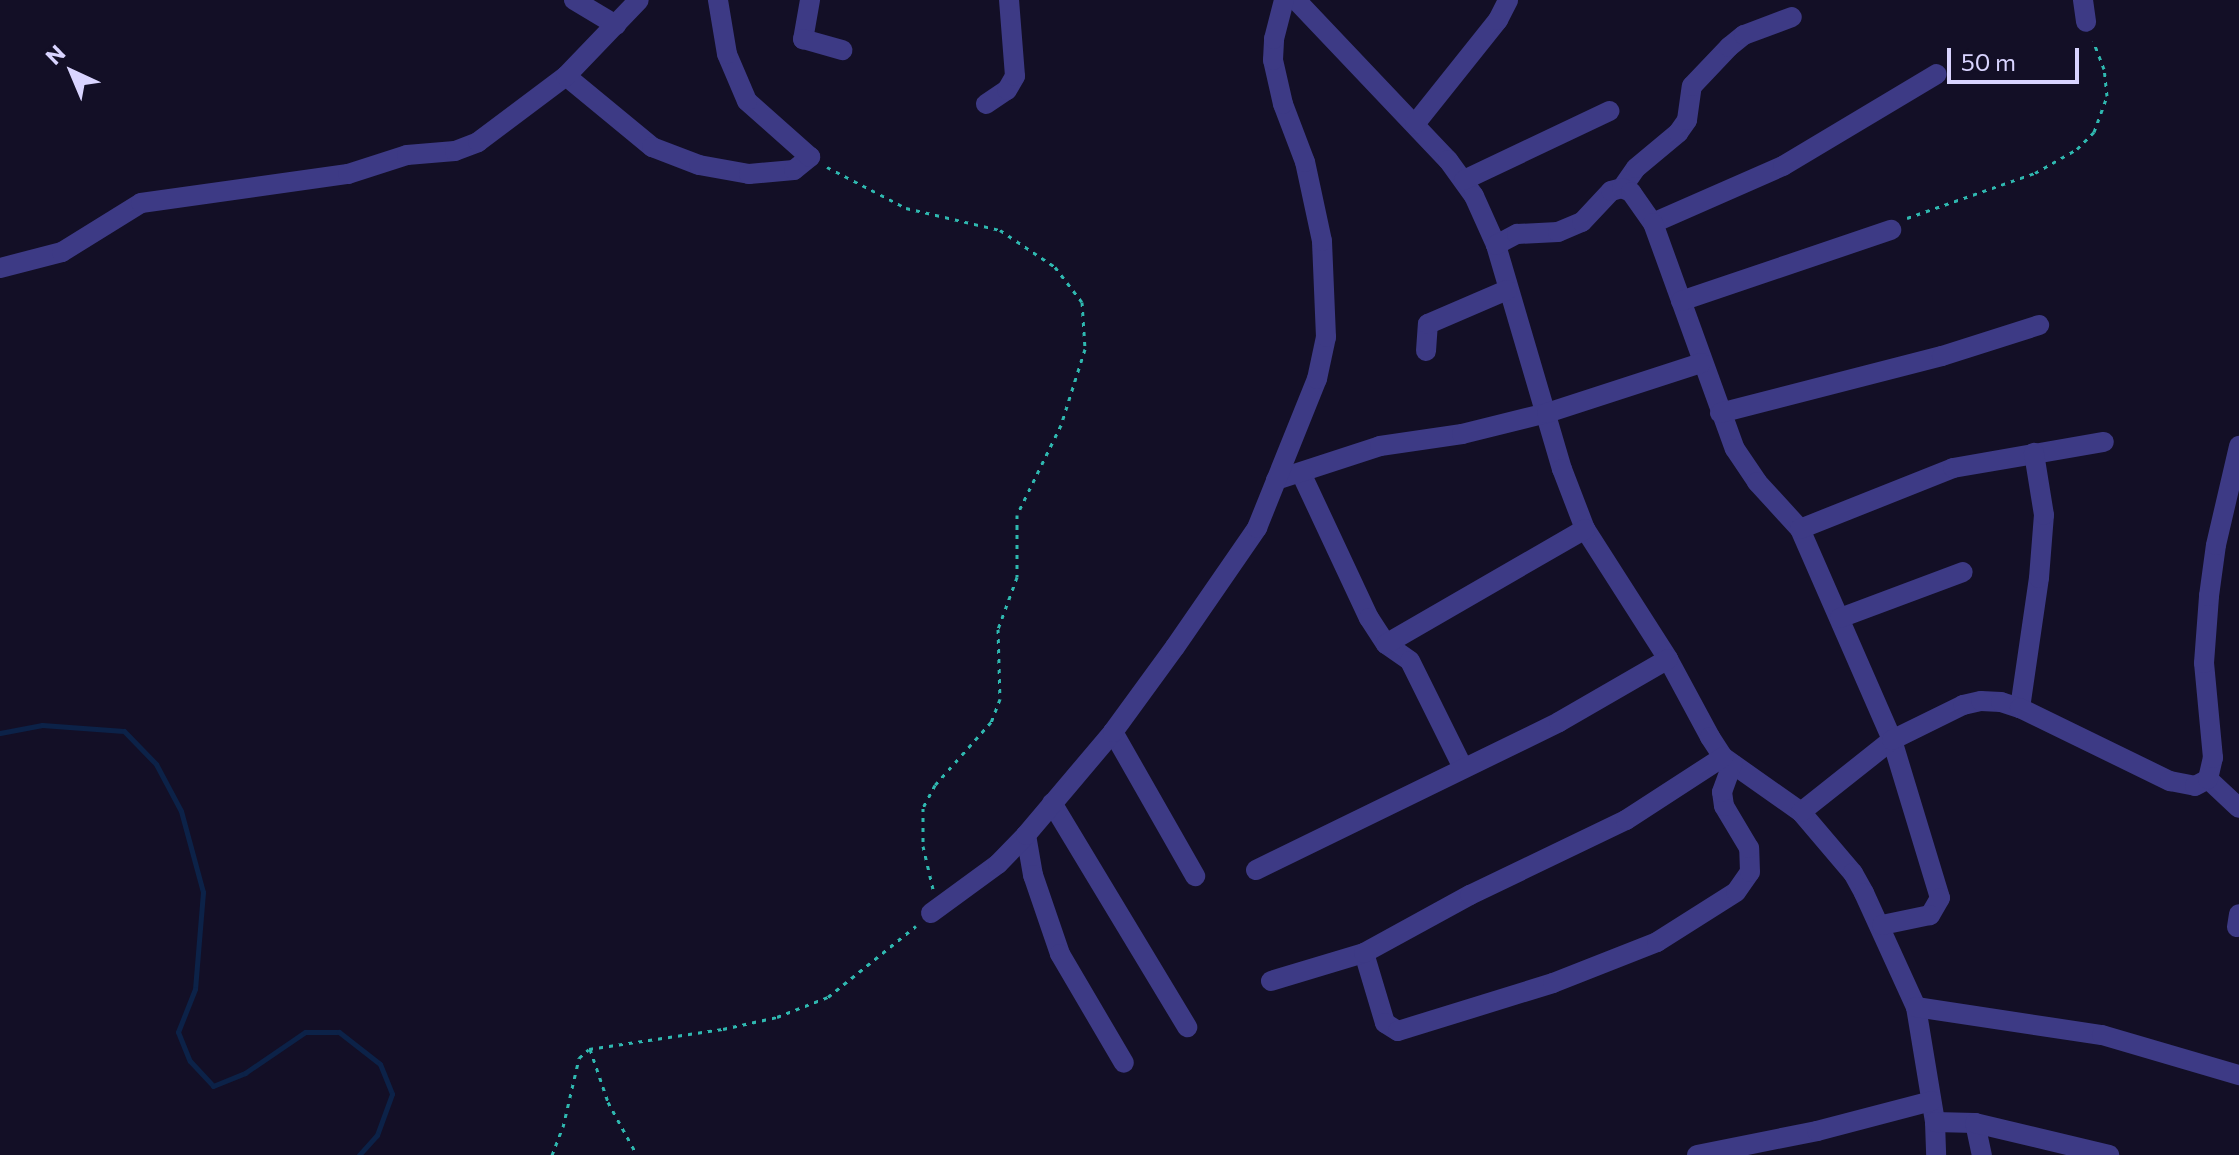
<!DOCTYPE html>
<html>
<head>
<meta charset="utf-8">
<style>
  body { margin:0 }
  #map { position:relative; width:2239px; height:1155px; overflow:hidden; background:#130f26; font-family:Commissioner,sans-serif }
  div>[style] { position:absolute }
  [style*='--x'] { left:calc(var(--x)*1px); top:calc(var(--y)*1px); width:calc(var(--w)*1px); rotate:calc(var(--a)*1deg) }
  .stream>* { height:5px; margin:-2.5px; padding:0 2.5px; transform-origin:2.5px; border-radius:2.5px; background:#0c2248 }
  .path>* { height:3px; margin-top:-1.5px; transform-origin:0; background:repeating-linear-gradient(90deg,#2fb8b0 0 4px,transparent 0 10px) }
  .minor>* { height:20px; margin:-10px; padding:0 10px; transform-origin:10px; border-radius:10px; background:#3d3a85 }
  span { translate:-50% -50%; white-space:nowrap; text-align:center; line-height:1.15; -webkit-text-stroke:6px #130f26; paint-order:stroke }
  .north { position:absolute; left:32px; top:32px; width:80px; height:80px; -webkit-text-stroke:6px #130f26; paint-order:stroke; rotate:316deg; font-size:22px; font-weight:700; line-height:32px; text-align:center; color:#d9d4ff }
  .north::after { content:''; display:block; margin:auto; width:28px; height:36px; background:#d9d4ff; clip-path:polygon(50% 0,100% 100%,50% 72%,0 100%) }
  .scale { position:absolute; left:1947px; top:48px; width:132px; height:36px; box-sizing:border-box; border:4px solid #d9d4ff; border-top:0; padding-left:10px; font-size:24px; line-height:28px; white-space:nowrap; color:#d9d4ff; -webkit-text-stroke:6px #130f26; paint-order:stroke }
</style>
</head>
<body>
<div id="map">
  <div class="stream">
    <i style="--x:0;--y:733;--w:43;--a:-10.8"></i>
    <i style="--x:42;--y:725;--w:82;--a:4.2"></i>
    <i style="--x:124;--y:731;--w:46;--a:45.9"></i>
    <i style="--x:156;--y:764;--w:53;--a:62"></i>
    <i style="--x:181;--y:811;--w:84;--a:74.8"></i>
    <i style="--x:203;--y:892;--w:97;--a:94.7"></i>
    <i style="--x:195;--y:989;--w:46;--a:111.6"></i>
    <i style="--x:178;--y:1032;--w:31;--a:68"></i>
    <i style="--x:190;--y:1061;--w:34;--a:47"></i>
    <i style="--x:213;--y:1086;--w:35;--a:-22"></i>
    <i style="--x:245;--y:1073;--w:73;--a:-34.3"></i>
    <i style="--x:305;--y:1032;--w:34;--a:0"></i>
    <i style="--x:339;--y:1032;--w:52;--a:38"></i>
    <i style="--x:380;--y:1064;--w:32;--a:68"></i>
    <i style="--x:392;--y:1094;--w:44;--a:110.1"></i>
    <i style="--x:377;--y:1135;--w:27;--a:132"></i>
  </div>
  <div class="path">
    <i style="--x:827;--y:167;--w:89;--a:27.4"></i>
    <i style="--x:906;--y:208;--w:97;--a:13.2"></i>
    <i style="--x:1000;--y:230;--w:66;--a:33.9"></i>
    <i style="--x:1055;--y:267;--w:44;--a:52.4"></i>
    <i style="--x:1082;--y:302;--w:47;--a:86.3"></i>
    <i style="--x:1085;--y:349;--w:80;--a:107.5"></i>
    <i style="--x:1061;--y:425;--w:100;--a:116.1"></i>
    <i style="--x:1017;--y:515;--w:62;--a:90"></i>
    <i style="--x:1017;--y:577;--w:55;--a:110.1"></i>
    <i style="--x:998;--y:629;--w:70;--a:88.4"></i>
    <i style="--x:1000;--y:699;--w:25;--a:111"></i>
    <i style="--x:991;--y:722;--w:84;--a:131.6"></i>
    <i style="--x:935;--y:785;--w:26;--a:118"></i>
    <i style="--x:923;--y:808;--w:38;--a:90"></i>
    <i style="--x:923;--y:846;--w:44;--a:76.9"></i>
    <i style="--x:1907;--y:218;--w:136;--a:-19.4"></i>
    <i style="--x:2035;--y:173;--w:48;--a:-29.7"></i>
    <i style="--x:2077;--y:149;--w:24;--a:-45"></i>
    <i style="--x:2094;--y:132;--w:38;--a:-70"></i>
    <i style="--x:2107;--y:96;--w:27;--a:-96"></i>
    <i style="--x:2104;--y:69;--w:30;--a:-111"></i>
    <i style="--x:590;--y:1049;--w:56;--a:71.2"></i>
    <i style="--x:608;--y:1102;--w:60;--a:61.3"></i>
    <i style="--x:552;--y:1155;--w:30;--a:-69"></i>
    <i style="--x:563;--y:1127;--w:71;--a:-76.9"></i>
    <i style="--x:579;--y:1058;--w:13;--a:-42"></i>
    <i style="--x:589;--y:1049;--w:135;--a:-8.5"></i>
    <i style="--x:723;--y:1029;--w:55;--a:-12.5"></i>
    <i style="--x:777;--y:1017;--w:55;--a:-21.4"></i>
    <i style="--x:828;--y:997;--w:113;--a:-38.9"></i>
  </div>
  <div class="minor">
    <i style="--x:574;--y:0;--w:49;--a:30.8"></i>
    <i style="--x:810;--y:0;--w:40;--a:100"></i>
    <i style="--x:803;--y:39;--w:41;--a:15.8"></i>
    <i style="--x:1296;--y:0;--w:221;--a:46.5"></i>
    <i style="--x:1448;--y:160;--w:44;--a:54.2"></i>
    <i style="--x:1474;--y:196;--w:54;--a:65.8"></i>
    <i style="--x:1496;--y:245;--w:234;--a:73.6"></i>
    <i style="--x:1562;--y:469;--w:64;--a:69"></i>
    <i style="--x:1585;--y:529;--w:154;--a:57.4"></i>
    <i style="--x:1668;--y:659;--w:89;--a:61.7"></i>
    <i style="--x:1710;--y:737;--w:24;--a:57"></i>
    <i style="--x:1723;--y:757;--w:95;--a:35.2"></i>
    <i style="--x:1801;--y:812;--w:80;--a:49.6"></i>
    <i style="--x:1853;--y:873;--w:23;--a:61"></i>
    <i style="--x:1864;--y:893;--w:125;--a:65.5"></i>
    <i style="--x:1916;--y:1007;--w:117;--a:80.6"></i>
    <i style="--x:1935;--y:1122;--w:33;--a:88"></i>
    <i style="--x:2083;--y:0;--w:22;--a:82"></i>
    <i style="--x:566;--y:76;--w:112;--a:39.5"></i>
    <i style="--x:652;--y:147;--w:50;--a:21"></i>
    <i style="--x:699;--y:165;--w:51;--a:10.2"></i>
    <i style="--x:749;--y:174;--w:45;--a:-5.1"></i>
    <i style="--x:794;--y:170;--w:21;--a:-39"></i>
    <i style="--x:810;--y:157;--w:84;--a:-138.4"></i>
    <i style="--x:747;--y:101;--w:51;--a:-113.1"></i>
    <i style="--x:727;--y:54;--w:55;--a:-99.5"></i>
    <i style="--x:986;--y:104;--w:25;--a:-34"></i>
    <i style="--x:1007;--y:90;--w:16;--a:-60"></i>
    <i style="--x:1015;--y:76;--w:76;--a:-94.5"></i>
    <i style="--x:1415;--y:124;--w:133;--a:-51.4"></i>
    <i style="--x:1498;--y:20;--w:22;--a:-63"></i>
    <i style="--x:1464;--y:180;--w:161;--a:-25.4"></i>
    <i style="--x:1622;--y:188;--w:24;--a:-55"></i>
    <i style="--x:1636;--y:168;--w:55;--a:-39.8"></i>
    <i style="--x:1678;--y:133;--w:16;--a:-55"></i>
    <i style="--x:1687;--y:120;--w:34;--a:-82"></i>
    <i style="--x:1692;--y:86;--w:54;--a:-46.5"></i>
    <i style="--x:1729;--y:47;--w:19;--a:-39"></i>
    <i style="--x:1744;--y:35;--w:51;--a:-20.6"></i>
    <i style="--x:1653;--y:223;--w:142;--a:-23.7"></i>
    <i style="--x:1783;--y:166;--w:179;--a:-30.9"></i>
    <i style="--x:1496;--y:245;--w:24;--a:-28"></i>
    <i style="--x:1517;--y:234;--w:41;--a:-2.8"></i>
    <i style="--x:1558;--y:232;--w:26;--a:-23"></i>
    <i style="--x:1582;--y:222;--w:42;--a:-46.9"></i>
    <i style="--x:1611;--y:191;--w:11;--a:-15"></i>
    <i style="--x:1622;--y:188;--w:10;--a:24"></i>
    <i style="--x:1631;--y:192;--w:38;--a:55"></i>
    <i style="--x:1653;--y:223;--w:240;--a:70.1"></i>
    <i style="--x:1735;--y:449;--w:40;--a:56"></i>
    <i style="--x:1757;--y:482;--w:64;--a:47.5"></i>
    <i style="--x:1800;--y:529;--w:230;--a:66.4"></i>
    <i style="--x:1892;--y:740;--w:165;--a:73.1"></i>
    <i style="--x:1940;--y:898;--w:20;--a:120"></i>
    <i style="--x:1930;--y:915;--w:49;--a:168.2"></i>
    <i style="--x:0;--y:268;--w:64;--a:-14.5"></i>
    <i style="--x:62;--y:252;--w:93;--a:-31.8"></i>
    <i style="--x:141;--y:203;--w:209;--a:-8"></i>
    <i style="--x:348;--y:174;--w:62;--a:-17.9"></i>
    <i style="--x:407;--y:155;--w:48;--a:-4.8"></i>
    <i style="--x:455;--y:151;--w:25;--a:-21"></i>
    <i style="--x:478;--y:142;--w:110;--a:-36.9"></i>
    <i style="--x:566;--y:76;--w:105;--a:-46.2"></i>
    <i style="--x:1681;--y:301;--w:222;--a:-18.7"></i>
    <i style="--x:1426;--y:351;--w:27;--a:-86"></i>
    <i style="--x:1428;--y:324;--w:86;--a:-23.3"></i>
    <i style="--x:1720;--y:413;--w:229;--a:-14.4"></i>
    <i style="--x:1942;--y:356;--w:102;--a:-17.7"></i>
    <i style="--x:1301;--y:473;--w:160;--a:64.9"></i>
    <i style="--x:1369;--y:618;--w:31;--a:57"></i>
    <i style="--x:1386;--y:644;--w:29;--a:35"></i>
    <i style="--x:1410;--y:661;--w:119;--a:63.6"></i>
    <i style="--x:1276;--y:480;--w:109;--a:-18.1"></i>
    <i style="--x:1380;--y:446;--w:83;--a:-8.3"></i>
    <i style="--x:1462;--y:434;--w:88;--a:-13.9"></i>
    <i style="--x:1547;--y:413;--w:162;--a:-18"></i>
    <i style="--x:1800;--y:529;--w:165;--a:-21.7"></i>
    <i style="--x:1953;--y:468;--w:153;--a:-9.8"></i>
    <i style="--x:1840;--y:618;--w:131;--a:-20.5"></i>
    <i style="--x:1386;--y:644;--w:230;--a:-30"></i>
    <i style="--x:2020;--y:708;--w:131;--a:-81.7"></i>
    <i style="--x:2039;--y:578;--w:63;--a:-85.5"></i>
    <i style="--x:2044;--y:515;--w:63;--a:-99.2"></i>
    <i style="--x:1113;--y:732;--w:166;--a:60.3"></i>
    <i style="--x:2208;--y:779;--w:42;--a:43.1"></i>
    <i style="--x:1052;--y:803;--w:262;--a:58.9"></i>
    <i style="--x:1801;--y:812;--w:116;--a:-38.4"></i>
    <i style="--x:1892;--y:740;--w:79;--a:-26.2"></i>
    <i style="--x:1963;--y:705;--w:18;--a:-13"></i>
    <i style="--x:1981;--y:701;--w:20;--a:3"></i>
    <i style="--x:2001;--y:702;--w:20;--a:18"></i>
    <i style="--x:2020;--y:708;--w:167;--a:26"></i>
    <i style="--x:2170;--y:781;--w:25;--a:11"></i>
    <i style="--x:2195;--y:786;--w:15;--a:-28"></i>
    <i style="--x:2208;--y:779;--w:22;--a:-77"></i>
    <i style="--x:2213;--y:758;--w:95;--a:-95.4"></i>
    <i style="--x:2204;--y:663;--w:67;--a:-85.7"></i>
    <i style="--x:2209;--y:596;--w:51;--a:-82.2"></i>
    <i style="--x:2216;--y:545;--w:102;--a:-76.9"></i>
    <i style="--x:1026;--y:835;--w:41;--a:80.1"></i>
    <i style="--x:1033;--y:875;--w:83;--a:71.1"></i>
    <i style="--x:1060;--y:954;--w:126;--a:59.6"></i>
    <i style="--x:1256;--y:870;--w:337;--a:-26"></i>
    <i style="--x:1559;--y:722;--w:126;--a:-30"></i>
    <i style="--x:931;--y:913;--w:83;--a:-36.2"></i>
    <i style="--x:998;--y:864;--w:40;--a:-46"></i>
    <i style="--x:1026;--y:835;--w:135;--a:-49.8"></i>
    <i style="--x:1113;--y:732;--w:105;--a:-53.9"></i>
    <i style="--x:1175;--y:647;--w:145;--a:-55.4"></i>
    <i style="--x:1257;--y:528;--w:161;--a:-68.1"></i>
    <i style="--x:1317;--y:379;--w:43;--a:-77.9"></i>
    <i style="--x:1326;--y:337;--w:96;--a:-92.4"></i>
    <i style="--x:1322;--y:241;--w:81;--a:-102.1"></i>
    <i style="--x:1305;--y:162;--w:62;--a:-110.8"></i>
    <i style="--x:1283;--y:104;--w:45;--a:-102.8"></i>
    <i style="--x:1273;--y:60;--w:21;--a:-87"></i>
    <i style="--x:1274;--y:39;--w:40;--a:-75.6"></i>
    <i style="--x:2237;--y:927;--w:13;--a:-81"></i>
    <i style="--x:1364;--y:953;--w:73;--a:73.3"></i>
    <i style="--x:1385;--y:1023;--w:15;--a:32"></i>
    <i style="--x:1398;--y:1031;--w:162;--a:-17.2"></i>
    <i style="--x:1553;--y:983;--w:112;--a:-21.5"></i>
    <i style="--x:1657;--y:942;--w:93;--a:-32.3"></i>
    <i style="--x:1736;--y:892;--w:24;--a:-55"></i>
    <i style="--x:1750;--y:872;--w:24;--a:-92"></i>
    <i style="--x:1749;--y:848;--w:49;--a:-120.8"></i>
    <i style="--x:1724;--y:806;--w:14;--a:-98"></i>
    <i style="--x:1722;--y:792;--w:30;--a:-70"></i>
    <i style="--x:1271;--y:981;--w:97;--a:-16.8"></i>
    <i style="--x:1364;--y:953;--w:121;--a:-28.7"></i>
    <i style="--x:1470;--y:895;--w:173;--a:-25.7"></i>
    <i style="--x:1626;--y:820;--w:116;--a:-33"></i>
    <i style="--x:1916;--y:1007;--w:188;--a:8.6"></i>
    <i style="--x:2102;--y:1035;--w:143;--a:16.3"></i>
    <i style="--x:1935;--y:1122;--w:40;--a:1.4"></i>
    <i style="--x:1975;--y:1123;--w:33;--a:78"></i>
    <i style="--x:1975;--y:1123;--w:138;--a:13.4"></i>
    <i style="--x:1697;--y:1155;--w:122;--a:-11.3"></i>
    <i style="--x:1817;--y:1131;--w:118;--a:-14.7"></i>
  </div>
  <div class="north">N</div>
  <div class="scale">50 m</div>
</div>
</body>
</html>
